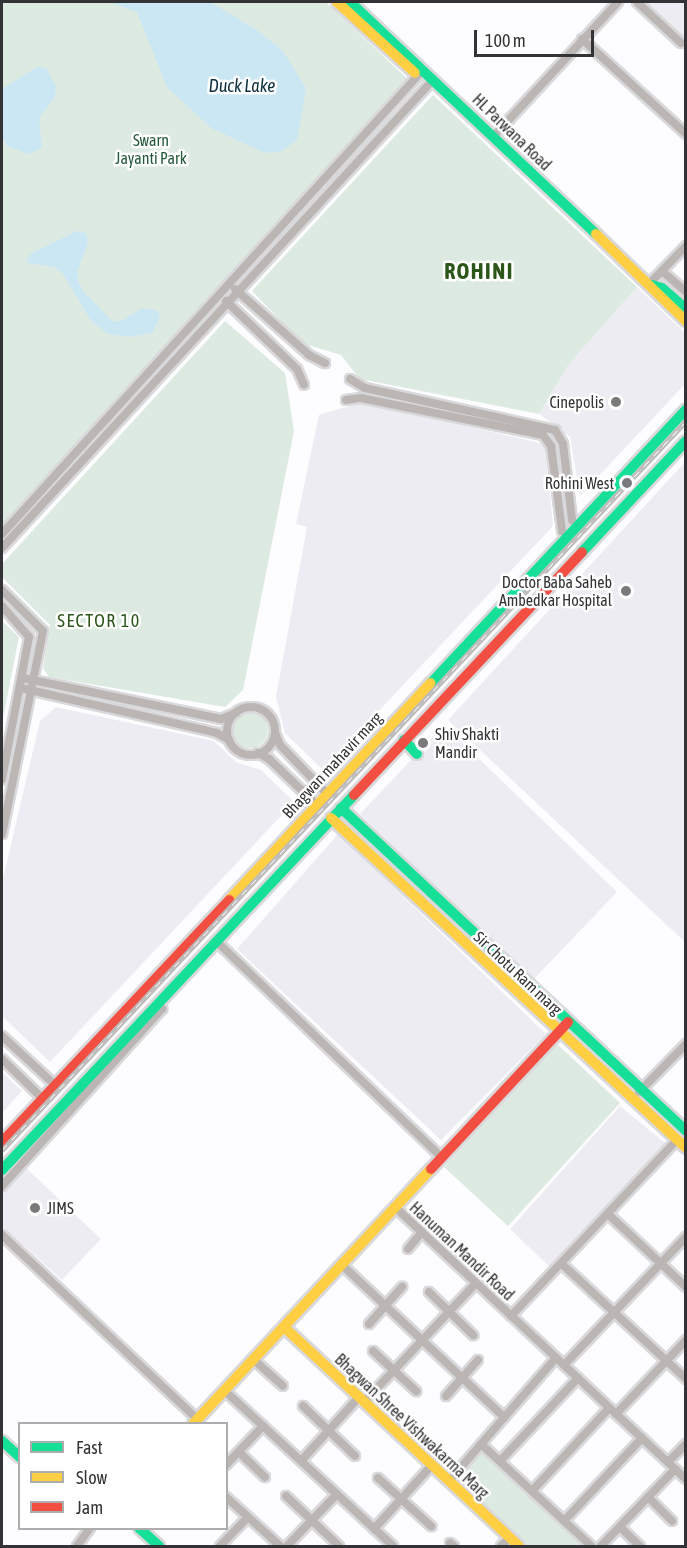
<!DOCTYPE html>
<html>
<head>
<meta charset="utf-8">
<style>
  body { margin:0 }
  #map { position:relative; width:687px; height:1548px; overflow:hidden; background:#fdfcfe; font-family:"Asap Condensed",sans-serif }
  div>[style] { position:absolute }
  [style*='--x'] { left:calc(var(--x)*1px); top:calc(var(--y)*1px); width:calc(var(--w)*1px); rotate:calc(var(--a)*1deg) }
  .built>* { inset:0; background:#edecf3 }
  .green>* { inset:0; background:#ddeae1 }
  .round { border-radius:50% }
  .water>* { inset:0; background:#cce7f4 }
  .roads { filter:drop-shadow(2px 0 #d9d8da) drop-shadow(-2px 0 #d9d8da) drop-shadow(0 2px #d9d8da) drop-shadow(0 -2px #d9d8da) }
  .street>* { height:8px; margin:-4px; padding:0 4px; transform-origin:4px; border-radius:4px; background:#bbb6b4 }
  .street>.ring { margin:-4px; padding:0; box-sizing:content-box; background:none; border:8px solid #bbb6b4; border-radius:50% }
  .fast>* { height:10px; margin:-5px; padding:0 5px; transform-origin:5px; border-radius:5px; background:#16e098 }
  .slow>* { height:10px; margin:-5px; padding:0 5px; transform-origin:5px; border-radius:5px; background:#ffcf43 }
  .jam>* { height:10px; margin:-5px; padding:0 5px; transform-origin:5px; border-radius:5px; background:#f24e42 }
  .rail>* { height:4.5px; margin-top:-2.25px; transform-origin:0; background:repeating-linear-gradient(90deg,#fff 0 7px,#bcb9b9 0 14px); box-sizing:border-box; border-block:2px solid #bcb9b9 }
  .dots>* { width:16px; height:16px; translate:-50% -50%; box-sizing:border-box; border:3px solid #fff; border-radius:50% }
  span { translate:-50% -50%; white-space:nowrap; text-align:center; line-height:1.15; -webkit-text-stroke:5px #fff; paint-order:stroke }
  .street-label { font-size:16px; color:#333335 }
  .park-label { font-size:16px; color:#23593a }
  .poi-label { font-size:16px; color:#333335 }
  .right { translate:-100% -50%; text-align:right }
  .left { translate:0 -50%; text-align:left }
  .water-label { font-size:18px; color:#0d303e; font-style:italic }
  .neighbourhood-label { font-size:18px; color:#2c5519; letter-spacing:1.5px }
  .district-label { font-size:22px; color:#2c5519; font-weight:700; letter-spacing:1.5px }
  .frame { position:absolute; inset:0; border:3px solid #333335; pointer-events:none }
  .legend { position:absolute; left:18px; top:1422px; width:210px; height:108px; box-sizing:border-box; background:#fff; border:2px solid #adadae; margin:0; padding:8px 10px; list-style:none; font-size:18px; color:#333335 }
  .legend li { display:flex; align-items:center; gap:12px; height:30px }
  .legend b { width:30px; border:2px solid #adadae }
  .scale { position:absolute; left:474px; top:30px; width:120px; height:27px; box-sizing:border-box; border:3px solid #333335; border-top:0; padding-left:8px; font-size:18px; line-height:21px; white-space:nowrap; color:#333335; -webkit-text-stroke:4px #fff; paint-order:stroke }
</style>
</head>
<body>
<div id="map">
  <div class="built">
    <i style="clip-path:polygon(645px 2px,685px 2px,685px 41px)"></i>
    <i style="clip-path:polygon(637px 287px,685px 333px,685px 384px,580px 496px,570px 437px,539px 414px,569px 364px)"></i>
    <i style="clip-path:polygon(362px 402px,545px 444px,553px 526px,323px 770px,285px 733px,276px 697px,307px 527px,296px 524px,319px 415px)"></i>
    <i style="clip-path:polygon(685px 462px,685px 942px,448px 720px)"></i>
    <i style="clip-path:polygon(56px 707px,214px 741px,236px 762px,261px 770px,294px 802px,50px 1062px,2px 1016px,2px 883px,40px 721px)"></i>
    <i style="clip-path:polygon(444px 725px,617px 892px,533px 980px,360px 814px)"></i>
    <i style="clip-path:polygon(338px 834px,546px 1034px,441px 1140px,237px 949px)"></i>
    <i style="clip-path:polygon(2px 1072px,22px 1091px,2px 1113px)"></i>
    <i style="clip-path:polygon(620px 1106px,669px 1146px,552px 1269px,510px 1229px)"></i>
    <i style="clip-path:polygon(24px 1166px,101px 1239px,62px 1280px,2px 1226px,2px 1190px)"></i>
  </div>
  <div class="green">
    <i style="clip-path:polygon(2px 2px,326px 2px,413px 84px,2px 529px)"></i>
    <i style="clip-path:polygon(433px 95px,637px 287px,569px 364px,539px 414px,360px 379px,341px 355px,302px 343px,252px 291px)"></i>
    <i style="clip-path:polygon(225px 321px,285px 373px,294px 431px,243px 690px,225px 707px,49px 677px,43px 668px,50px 625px,2px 577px,2px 564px)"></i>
    <i style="clip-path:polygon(2px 621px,19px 637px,2px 723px)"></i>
    <i class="round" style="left:232px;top:712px;width:36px;height:36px"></i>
    <i style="clip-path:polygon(557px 1044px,620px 1103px,508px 1226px,444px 1167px)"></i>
    <i style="clip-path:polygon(480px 1451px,581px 1546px,521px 1546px,452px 1481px)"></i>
  </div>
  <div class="water">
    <i style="clip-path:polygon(109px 2px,210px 2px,257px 30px,283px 51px,306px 88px,297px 140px,282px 151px,265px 153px,211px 128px,167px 87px,137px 12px)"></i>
    <i style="clip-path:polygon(37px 67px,46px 68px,56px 86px,55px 97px,39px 118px,42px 148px,28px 154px,7px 146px,2px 136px,2px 89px)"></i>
    <i style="clip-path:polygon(77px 231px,86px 233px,88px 243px,78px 270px,78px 281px,84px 292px,112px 321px,121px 321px,143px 308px,158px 311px,160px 318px,152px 333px,129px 337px,108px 334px,91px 321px,63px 274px,55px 267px,26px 263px,30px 254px)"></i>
  </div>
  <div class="roads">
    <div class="street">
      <i style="--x:637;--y:2;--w:60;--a:43"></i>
      <i style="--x:582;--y:39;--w:141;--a:42.4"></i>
      <i style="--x:493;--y:137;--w:184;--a:-47.2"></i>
      <i style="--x:662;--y:271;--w:32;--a:41"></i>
      <i style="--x:650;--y:283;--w:52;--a:-45.8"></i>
      <i style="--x:235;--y:289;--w:99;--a:41.7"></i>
      <i style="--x:309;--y:355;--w:18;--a:27"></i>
      <i style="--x:226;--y:301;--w:98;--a:43.8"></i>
      <i style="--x:297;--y:369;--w:17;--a:66"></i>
      <i style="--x:350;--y:379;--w:17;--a:31"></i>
      <i style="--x:365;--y:388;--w:195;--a:12.5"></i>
      <i style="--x:555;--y:430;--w:16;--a:60"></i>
      <i style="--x:563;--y:444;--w:77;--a:83.2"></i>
      <i style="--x:346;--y:400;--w:15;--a:-8"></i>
      <i style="--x:361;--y:398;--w:186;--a:11.5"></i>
      <i style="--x:543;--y:435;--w:14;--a:54"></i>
      <i style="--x:551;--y:446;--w:86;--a:82.6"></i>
      <i style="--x:2;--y:534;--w:625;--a:-47.79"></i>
      <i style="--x:2;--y:548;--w:636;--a:-47.36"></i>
      <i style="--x:2;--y:590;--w:58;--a:45"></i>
      <i style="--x:43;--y:631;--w:207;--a:101.4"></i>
      <i style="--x:2;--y:606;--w:41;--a:48.9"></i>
      <i style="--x:29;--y:637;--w:145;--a:100.8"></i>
      <i style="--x:23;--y:678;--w:202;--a:11.7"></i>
      <i style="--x:221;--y:719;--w:16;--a:-22"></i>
      <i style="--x:21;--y:688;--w:201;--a:12.9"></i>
      <i style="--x:217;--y:733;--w:14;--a:30"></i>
      <i class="ring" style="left:227px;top:707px;width:40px;height:40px"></i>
      <i style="--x:275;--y:733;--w:13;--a:67"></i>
      <i style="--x:280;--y:745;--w:68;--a:46.2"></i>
      <i style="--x:258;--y:753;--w:13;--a:29"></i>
      <i style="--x:269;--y:759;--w:65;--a:43.8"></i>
      <i style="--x:216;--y:941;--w:312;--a:43.8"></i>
      <i style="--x:2;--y:1036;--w:72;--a:42.8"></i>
      <i style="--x:2;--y:1059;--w:56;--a:44.3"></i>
      <i style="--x:639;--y:1092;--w:67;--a:-45.6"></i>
      <i style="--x:2;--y:1186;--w:239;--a:-47.9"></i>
      <i style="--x:162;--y:1009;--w:7;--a:-117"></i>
      <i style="--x:395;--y:1207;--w:398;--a:43.1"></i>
      <i style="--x:608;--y:1214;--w:107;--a:43.1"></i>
      <i style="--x:2;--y:1235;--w:268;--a:43.3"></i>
      <i style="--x:408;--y:1249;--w:22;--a:-51"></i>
      <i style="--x:341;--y:1264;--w:224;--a:43.2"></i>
      <i style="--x:563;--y:1265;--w:168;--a:42.8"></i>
      <i style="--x:429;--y:1292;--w:62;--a:44.3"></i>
      <i style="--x:511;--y:1316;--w:242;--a:-46.7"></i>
      <i style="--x:369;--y:1324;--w:50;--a:-48.3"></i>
      <i style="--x:373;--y:1351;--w:59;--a:42.9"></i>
      <i style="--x:253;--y:1359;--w:40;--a:42"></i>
      <i style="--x:564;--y:1365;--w:177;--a:-46.4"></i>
      <i style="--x:224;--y:1390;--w:230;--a:42.7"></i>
      <i style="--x:446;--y:1396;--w:48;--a:-48.4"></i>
      <i style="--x:364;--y:1402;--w:163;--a:-46.7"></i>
      <i style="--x:303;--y:1406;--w:72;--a:43.9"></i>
      <i style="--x:616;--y:1414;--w:102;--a:-46.6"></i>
      <i style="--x:481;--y:1444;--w:150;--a:42.8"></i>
      <i style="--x:239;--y:1452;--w:36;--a:44"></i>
      <i style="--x:301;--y:1461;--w:86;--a:-47.8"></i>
      <i style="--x:500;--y:1461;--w:114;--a:-46.8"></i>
      <i style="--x:668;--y:1462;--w:25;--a:-45"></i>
      <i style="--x:226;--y:1465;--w:54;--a:-46.5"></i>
      <i style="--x:378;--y:1478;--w:72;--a:42.2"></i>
      <i style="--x:449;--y:1481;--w:163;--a:-49"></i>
      <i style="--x:532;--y:1491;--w:113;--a:-47.1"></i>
      <i style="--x:286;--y:1496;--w:73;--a:43.3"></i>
      <i style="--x:226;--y:1497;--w:73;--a:42.2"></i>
      <i style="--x:648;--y:1497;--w:34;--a:45"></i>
      <i style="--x:564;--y:1521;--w:114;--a:-46.8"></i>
      <i style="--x:620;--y:1527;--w:28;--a:44"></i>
      <i style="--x:374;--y:1529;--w:86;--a:-47.8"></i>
      <i style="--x:450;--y:1543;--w:5;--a:37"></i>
      <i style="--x:77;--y:1546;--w:22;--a:-54"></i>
      <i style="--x:220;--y:1546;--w:40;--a:-46"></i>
      <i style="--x:287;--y:1546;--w:72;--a:-46.1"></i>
      <i style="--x:501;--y:1546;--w:11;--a:-45"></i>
      <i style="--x:601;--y:1546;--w:107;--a:-46.1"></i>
    </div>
    <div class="fast">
      <i style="--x:350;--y:2;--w:338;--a:43.3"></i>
      <i style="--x:652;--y:285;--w:10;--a:17"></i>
      <i style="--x:662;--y:288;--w:32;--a:41"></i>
      <i style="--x:582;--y:552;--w:152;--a:-46.9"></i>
      <i style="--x:431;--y:683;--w:374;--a:-47"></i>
      <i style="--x:404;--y:740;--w:19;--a:47"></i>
      <i style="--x:341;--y:808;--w:473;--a:43.1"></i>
      <i style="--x:2;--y:1170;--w:514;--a:-46.81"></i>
      <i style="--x:2;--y:1441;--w:24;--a:42"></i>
      <i style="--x:139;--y:1528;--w:27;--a:42"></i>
    </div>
    <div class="slow">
      <i style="--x:337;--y:2;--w:105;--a:42.3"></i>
      <i style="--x:596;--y:234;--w:125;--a:44"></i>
      <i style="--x:331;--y:818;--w:485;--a:42.9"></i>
      <i style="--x:229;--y:900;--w:296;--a:-47.1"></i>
      <i style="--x:284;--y:1327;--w:321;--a:43"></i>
      <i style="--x:193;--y:1424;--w:349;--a:-47"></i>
    </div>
    <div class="jam">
      <i style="--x:354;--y:795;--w:333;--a:-46.8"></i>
      <i style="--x:2;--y:1142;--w:332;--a:-46.8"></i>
      <i style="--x:431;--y:1169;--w:201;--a:-47"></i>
    </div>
  </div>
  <div class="rail">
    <i style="--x:2;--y:1150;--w:1000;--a:-46.82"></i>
  </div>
  <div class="dots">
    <i style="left:616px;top:402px;background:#7a797b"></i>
    <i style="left:627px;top:483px;background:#7a797b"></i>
    <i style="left:626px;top:591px;background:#7a797b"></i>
    <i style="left:423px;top:743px;background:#7a797b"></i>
    <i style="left:35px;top:1208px;background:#7a797b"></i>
  </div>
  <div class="street-label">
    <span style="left:512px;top:132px;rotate:44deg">HL Parwana Road</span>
    <span style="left:332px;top:765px;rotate:-47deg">Bhagwan mahavir marg</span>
    <span style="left:518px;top:973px;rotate:43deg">Sir Chotu Ram marg</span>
    <span style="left:462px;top:1251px;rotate:43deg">Hanuman Mandir Road</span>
    <span style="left:412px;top:1426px;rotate:43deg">Bhagwan Shree Vishwakarma Marg</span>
  </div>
  <div class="park-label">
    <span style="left:151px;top:149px">Swarn<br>Jayanti Park</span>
  </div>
  <div class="poi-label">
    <span class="right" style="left:604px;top:402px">Cinepolis</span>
    <span class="right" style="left:614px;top:483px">Rohini West</span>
    <span class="right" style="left:612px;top:591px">Doctor Baba Saheb<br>Ambedkar Hospital</span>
    <span class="left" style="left:435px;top:743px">Shiv Shakti<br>Mandir</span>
    <span class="left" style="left:47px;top:1208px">JIMS</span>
  </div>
  <div class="water-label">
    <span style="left:242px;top:86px">Duck Lake</span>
  </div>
  <div class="neighbourhood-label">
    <span style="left:99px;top:621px">SECTOR 10</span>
  </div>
  <div class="district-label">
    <span style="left:479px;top:272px">ROHINI</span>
  </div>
  <div class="frame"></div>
  <ul class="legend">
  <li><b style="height:8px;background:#16e098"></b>Fast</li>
  <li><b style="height:8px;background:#ffcf43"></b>Slow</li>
  <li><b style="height:8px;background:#f24e42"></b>Jam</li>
  </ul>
  <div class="scale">100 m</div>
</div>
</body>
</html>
